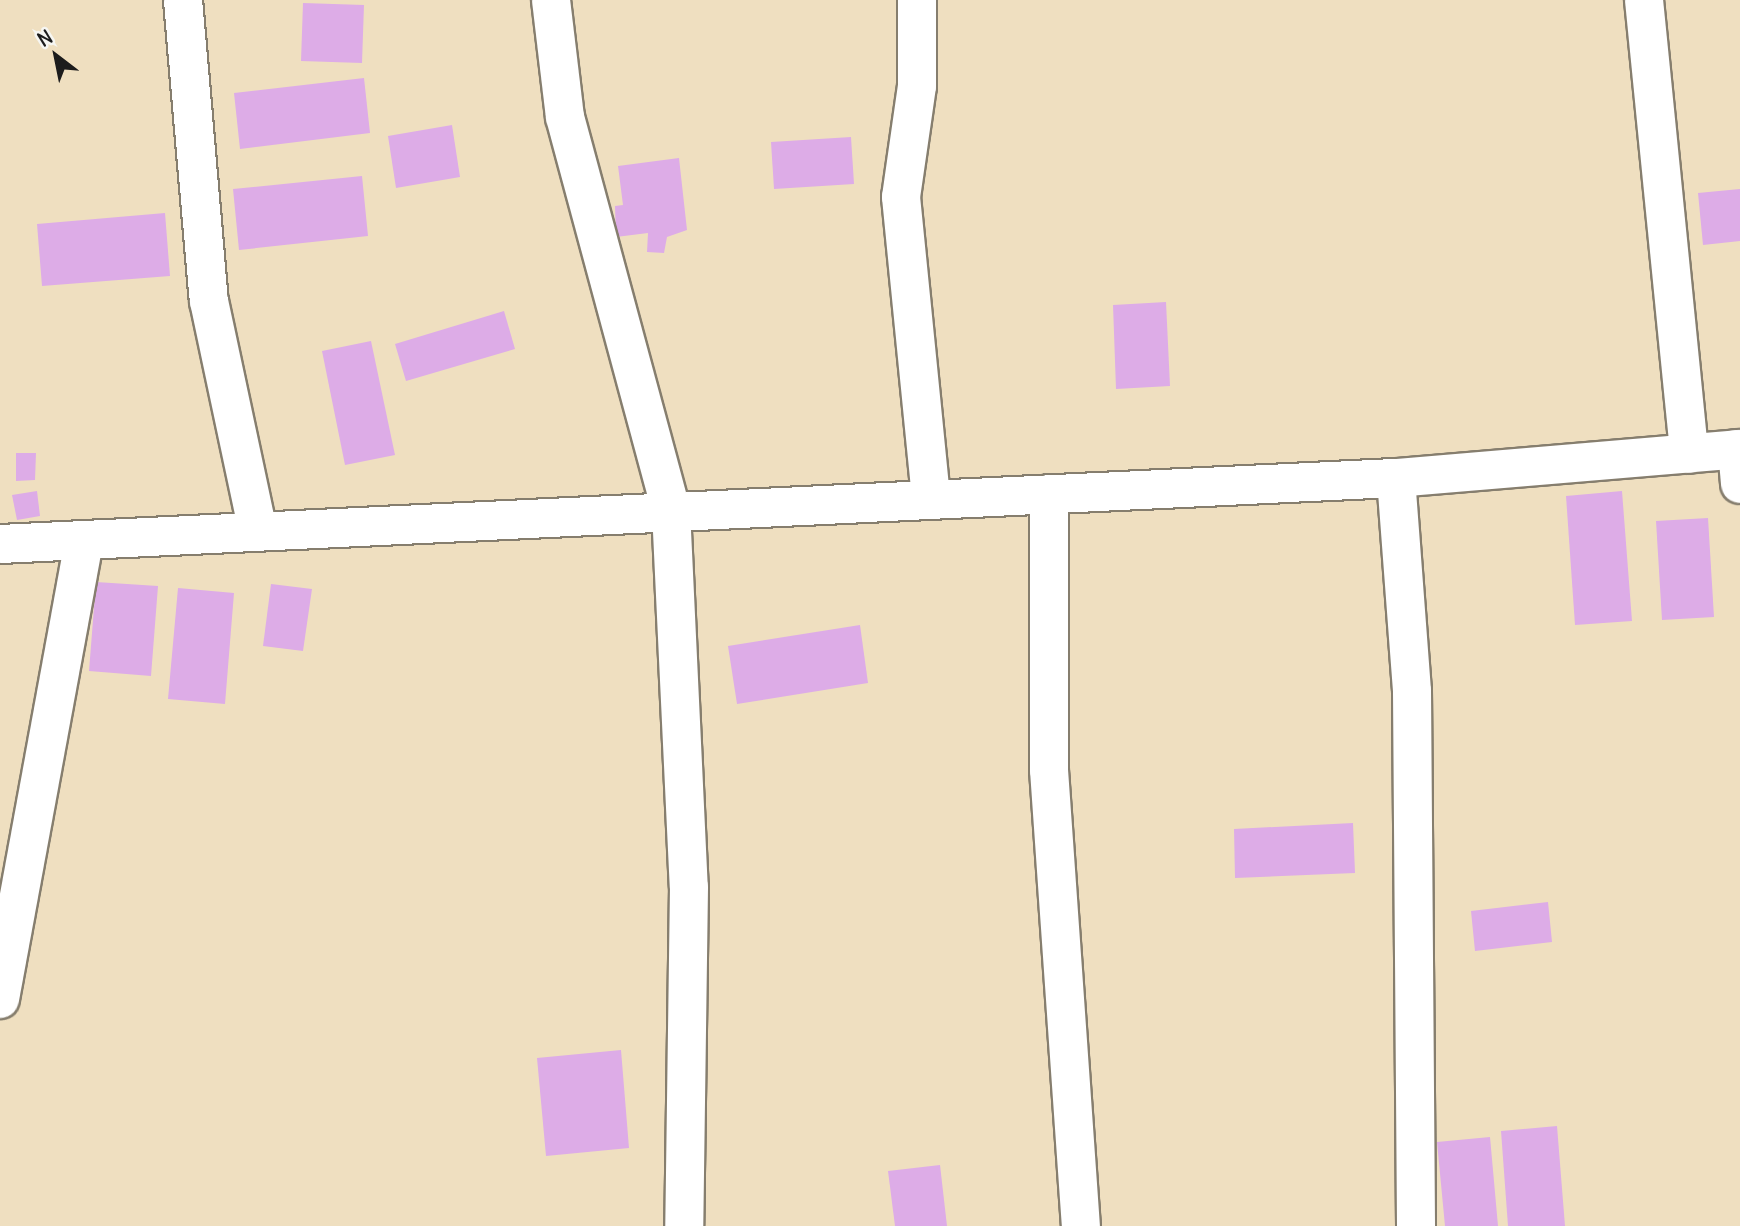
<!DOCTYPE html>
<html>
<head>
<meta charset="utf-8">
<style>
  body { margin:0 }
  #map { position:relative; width:1740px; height:1226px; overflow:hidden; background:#efdfc0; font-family:Delius,sans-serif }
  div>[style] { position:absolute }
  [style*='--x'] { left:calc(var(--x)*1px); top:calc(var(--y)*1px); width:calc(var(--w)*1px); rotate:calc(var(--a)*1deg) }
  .building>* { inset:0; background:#ddace7 }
  .roads { filter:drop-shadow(2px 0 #867e6e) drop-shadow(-2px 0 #867e6e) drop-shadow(0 2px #867e6e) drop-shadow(0 -2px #867e6e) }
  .minor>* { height:38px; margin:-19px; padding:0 19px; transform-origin:19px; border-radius:19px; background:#fff }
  span { translate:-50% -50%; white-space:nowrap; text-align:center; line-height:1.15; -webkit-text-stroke:6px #f6f6f2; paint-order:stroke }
  .north { position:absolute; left:21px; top:21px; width:70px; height:70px; -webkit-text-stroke:5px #f6f6f2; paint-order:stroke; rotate:328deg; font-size:19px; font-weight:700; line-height:28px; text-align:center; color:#1c1c1c }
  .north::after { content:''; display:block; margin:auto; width:24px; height:32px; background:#1c1c1c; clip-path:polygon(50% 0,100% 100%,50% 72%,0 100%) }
</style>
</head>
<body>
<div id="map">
  <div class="building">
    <i style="clip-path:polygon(303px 3px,364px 5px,362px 63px,301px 61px)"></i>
    <i style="clip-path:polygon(364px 78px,370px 133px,240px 149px,234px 93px)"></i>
    <i style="clip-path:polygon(452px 125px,460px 177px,396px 188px,388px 136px)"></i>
    <i style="clip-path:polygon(851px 137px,854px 184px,774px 189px,771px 142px)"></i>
    <i style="clip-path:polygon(679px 158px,687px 230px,667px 237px,664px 253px,647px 252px,648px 233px,616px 237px,615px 206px,623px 205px,618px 166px)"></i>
    <i style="clip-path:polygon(362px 176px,368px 236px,239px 250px,233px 189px)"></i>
    <i style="clip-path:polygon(1740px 189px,1740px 241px,1703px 245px,1698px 193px)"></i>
    <i style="clip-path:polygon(165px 213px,170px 276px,42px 286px,37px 224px)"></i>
    <i style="clip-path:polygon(1166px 302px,1170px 386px,1116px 389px,1113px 305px)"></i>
    <i style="clip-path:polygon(504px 311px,515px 349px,406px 381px,395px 344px)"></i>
    <i style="clip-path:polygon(371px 341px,395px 455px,345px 465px,322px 351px)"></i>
    <i style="clip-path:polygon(16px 453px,36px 453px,35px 480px,16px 481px)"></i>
    <i style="clip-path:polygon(37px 491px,40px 516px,17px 520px,12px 495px)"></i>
    <i style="clip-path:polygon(1622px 491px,1632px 621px,1575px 625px,1566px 496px)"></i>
    <i style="clip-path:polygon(1708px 518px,1714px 617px,1662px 620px,1656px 521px)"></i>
    <i style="clip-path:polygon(96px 582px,158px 586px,151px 676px,89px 671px)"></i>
    <i style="clip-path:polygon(271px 584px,312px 589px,303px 651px,263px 646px)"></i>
    <i style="clip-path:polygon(178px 588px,234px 593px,225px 704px,168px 699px)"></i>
    <i style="clip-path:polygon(860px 625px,868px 683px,737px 704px,728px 646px)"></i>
    <i style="clip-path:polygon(1353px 823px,1355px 873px,1235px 878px,1234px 829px)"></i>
    <i style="clip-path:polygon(1548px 902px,1552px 942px,1475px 951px,1471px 911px)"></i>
    <i style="clip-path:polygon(621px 1050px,629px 1148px,546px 1156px,537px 1058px)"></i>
    <i style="clip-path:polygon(1557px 1126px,1565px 1226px,1508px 1226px,1501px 1131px)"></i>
    <i style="clip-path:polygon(1490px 1137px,1498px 1226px,1445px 1226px,1437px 1142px)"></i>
    <i style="clip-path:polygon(940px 1165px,947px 1226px,895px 1226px,888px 1171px)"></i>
  </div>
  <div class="roads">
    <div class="minor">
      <i style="--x:183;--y:0;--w:302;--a:85.1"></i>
      <i style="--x:209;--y:301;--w:231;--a:78"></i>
      <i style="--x:551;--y:0;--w:118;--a:83.2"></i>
      <i style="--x:565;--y:117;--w:407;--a:74.9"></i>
      <i style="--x:671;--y:510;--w:377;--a:87.3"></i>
      <i style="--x:689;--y:887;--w:339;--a:90.8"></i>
      <i style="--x:917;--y:0;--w:86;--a:90"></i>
      <i style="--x:917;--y:86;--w:112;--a:98.2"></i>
      <i style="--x:901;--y:197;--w:303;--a:84.3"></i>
      <i style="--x:1644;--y:0;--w:456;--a:84.3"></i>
      <i style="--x:1737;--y:449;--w:35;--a:85"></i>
      <i style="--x:1396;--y:478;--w:214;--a:85.7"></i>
      <i style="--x:1412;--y:691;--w:535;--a:89.57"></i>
      <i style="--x:1049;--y:494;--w:276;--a:90"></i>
      <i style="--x:1049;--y:770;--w:457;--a:86"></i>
      <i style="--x:0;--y:544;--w:1398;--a:-2.71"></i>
      <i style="--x:1396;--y:478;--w:345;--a:-4.8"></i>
      <i style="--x:0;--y:999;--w:466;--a:-79.6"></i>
    </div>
  </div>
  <div class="north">N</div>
</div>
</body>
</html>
